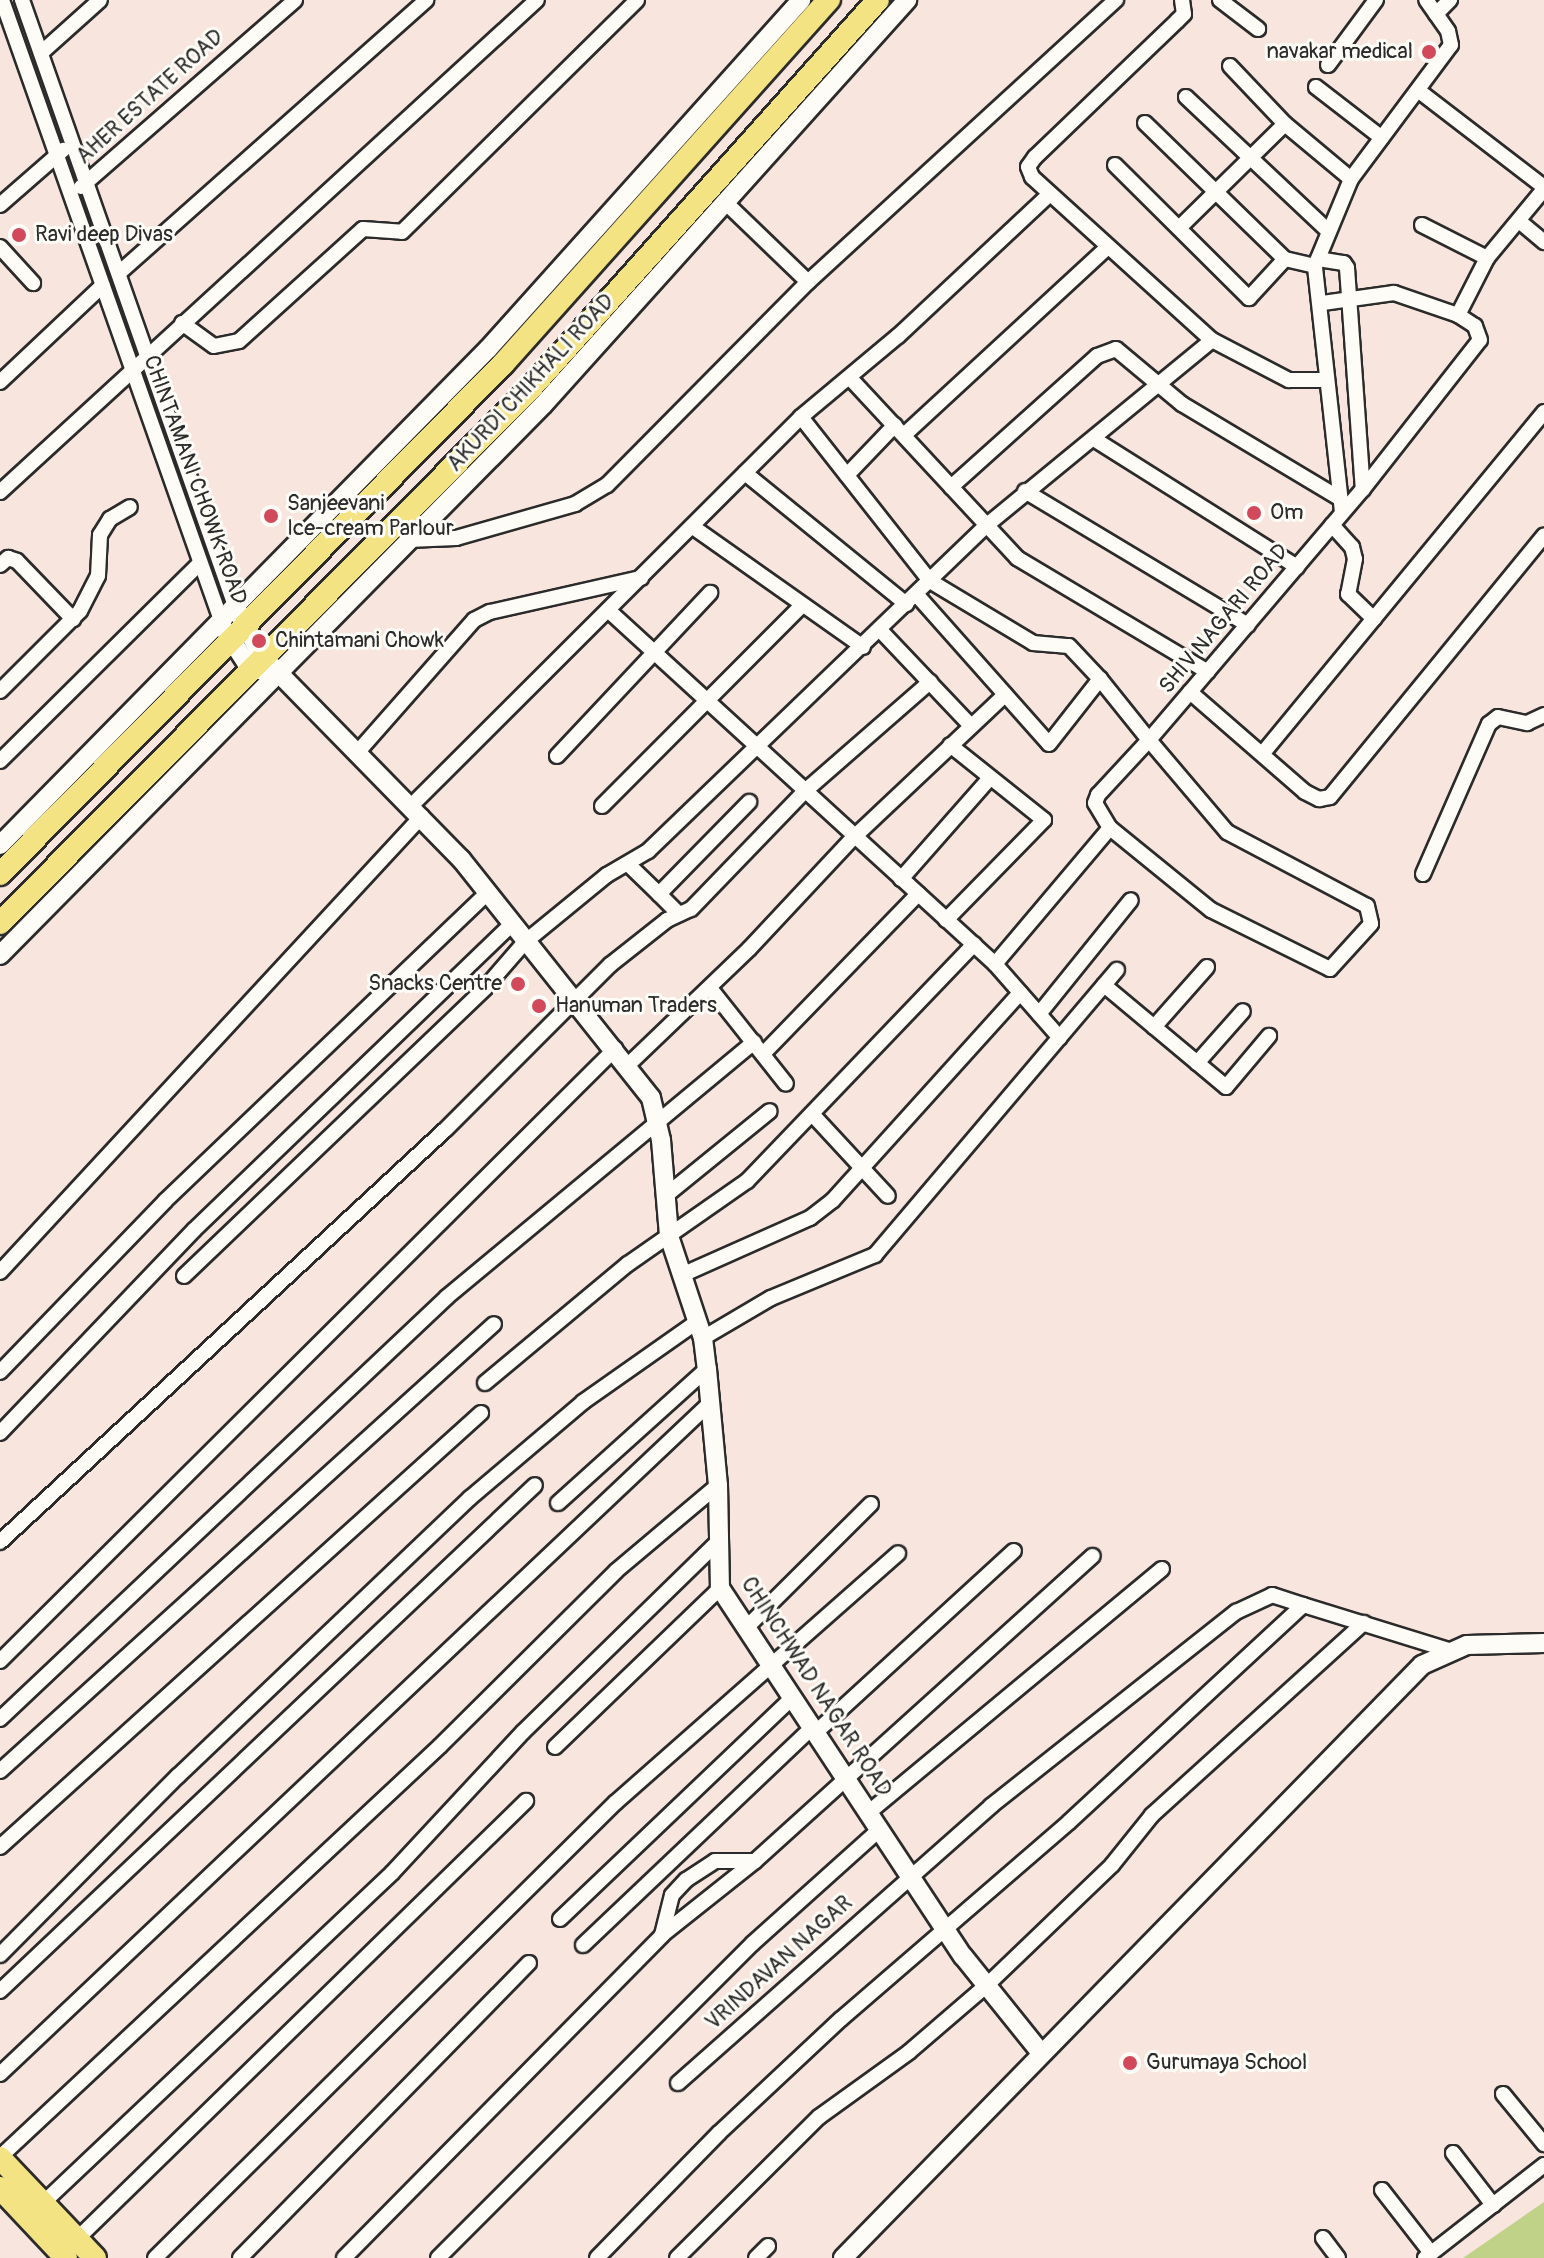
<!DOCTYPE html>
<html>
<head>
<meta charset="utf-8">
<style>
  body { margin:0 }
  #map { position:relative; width:1544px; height:2258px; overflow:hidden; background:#f7e5de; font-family:Pangolin,sans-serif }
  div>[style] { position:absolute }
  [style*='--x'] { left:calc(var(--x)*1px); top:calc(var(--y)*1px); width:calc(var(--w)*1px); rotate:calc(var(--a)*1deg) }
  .green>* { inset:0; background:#bfd288 }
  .roads { filter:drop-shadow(2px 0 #2b2b2b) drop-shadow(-2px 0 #2b2b2b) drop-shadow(0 2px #2b2b2b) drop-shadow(0 -2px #2b2b2b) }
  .minor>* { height:14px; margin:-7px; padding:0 7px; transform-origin:7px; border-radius:7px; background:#fdfcf7 }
  .tertiary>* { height:18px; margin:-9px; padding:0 9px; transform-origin:9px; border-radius:9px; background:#fdfcf7 }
  .primary>* { height:22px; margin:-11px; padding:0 11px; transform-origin:11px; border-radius:11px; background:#f4e382 }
  .dots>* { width:22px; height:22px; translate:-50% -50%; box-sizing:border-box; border:4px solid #fdfcf7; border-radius:50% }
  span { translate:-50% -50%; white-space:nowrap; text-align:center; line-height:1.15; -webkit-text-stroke:6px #fdfcf7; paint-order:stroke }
  .poi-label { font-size:22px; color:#2b2b2b }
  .right { translate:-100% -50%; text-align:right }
  .left { translate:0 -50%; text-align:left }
  .street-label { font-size:22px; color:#2b2b2b }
</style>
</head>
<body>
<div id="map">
  <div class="green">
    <i style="clip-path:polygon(1544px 2202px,1544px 2258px,1463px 2258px)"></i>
  </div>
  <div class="roads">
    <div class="minor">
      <i style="--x:2;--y:0;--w:658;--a:70.55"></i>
      <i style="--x:22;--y:0;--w:642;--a:70.63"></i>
      <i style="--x:1182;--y:0;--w:14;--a:82"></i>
      <i style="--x:1184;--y:14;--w:10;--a:135"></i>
      <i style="--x:1177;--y:21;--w:197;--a:136.2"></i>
      <i style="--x:1035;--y:157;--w:12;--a:125"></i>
      <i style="--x:1028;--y:167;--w:11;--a:68"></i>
      <i style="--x:1032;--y:177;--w:243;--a:42.2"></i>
      <i style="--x:1212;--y:340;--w:87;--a:27.5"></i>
      <i style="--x:1289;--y:380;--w:38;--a:0"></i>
      <i style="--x:1220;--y:0;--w:48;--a:37.3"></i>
      <i style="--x:1436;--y:14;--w:20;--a:-45"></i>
      <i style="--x:41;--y:53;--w:79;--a:-41.9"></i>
      <i style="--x:1328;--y:65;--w:81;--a:-53.6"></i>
      <i style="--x:1230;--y:66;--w:80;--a:46.5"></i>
      <i style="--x:1285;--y:124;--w:86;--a:39.8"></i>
      <i style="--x:1316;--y:87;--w:83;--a:37.7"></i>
      <i style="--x:1419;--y:91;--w:158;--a:37.5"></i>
      <i style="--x:1186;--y:97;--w:192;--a:43.3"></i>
      <i style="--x:1145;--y:123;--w:195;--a:44.2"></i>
      <i style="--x:1285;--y:259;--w:31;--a:13"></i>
      <i style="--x:1115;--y:165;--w:189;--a:44.8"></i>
      <i style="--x:1249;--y:298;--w:53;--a:-47.3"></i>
      <i style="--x:81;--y:187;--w:284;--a:-41.1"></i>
      <i style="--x:725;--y:202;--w:115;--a:43.9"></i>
      <i style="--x:0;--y:205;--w:84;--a:-41.1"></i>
      <i style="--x:1519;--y:221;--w:33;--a:40"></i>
      <i style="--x:1422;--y:225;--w:73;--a:26.9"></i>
      <i style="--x:1179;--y:228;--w:148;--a:-44.5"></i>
      <i style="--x:0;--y:247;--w:49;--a:47.5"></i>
      <i style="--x:1318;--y:259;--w:26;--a:9"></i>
      <i style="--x:1344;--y:263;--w:6;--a:59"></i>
      <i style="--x:1347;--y:268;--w:222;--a:85.9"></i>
      <i style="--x:119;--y:273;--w:411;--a:-41.6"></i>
      <i style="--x:1458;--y:315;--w:64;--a:-63"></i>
      <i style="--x:1487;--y:258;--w:89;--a:-50.4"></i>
      <i style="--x:182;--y:323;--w:39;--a:36"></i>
      <i style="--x:214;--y:346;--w:25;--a:-11"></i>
      <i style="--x:239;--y:341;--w:167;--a:-42.1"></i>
      <i style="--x:363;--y:229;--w:39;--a:4"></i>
      <i style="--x:402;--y:232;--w:330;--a:-44.6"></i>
      <i style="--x:850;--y:378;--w:246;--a:47.1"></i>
      <i style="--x:1017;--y:558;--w:222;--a:30.8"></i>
      <i style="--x:0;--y:382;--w:141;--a:-43.3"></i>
      <i style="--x:801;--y:417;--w:209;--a:51.8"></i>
      <i style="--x:930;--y:581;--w:120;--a:31"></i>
      <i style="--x:1033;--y:643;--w:36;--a:5"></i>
      <i style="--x:1069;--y:646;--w:45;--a:46.8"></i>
      <i style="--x:1100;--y:679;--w:78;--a:51.2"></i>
      <i style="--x:1149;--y:740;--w:121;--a:49.7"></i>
      <i style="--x:1227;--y:832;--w:158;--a:27.9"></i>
      <i style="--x:1367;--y:906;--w:18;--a:77"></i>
      <i style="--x:1371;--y:924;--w:61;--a:132.3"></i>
      <i style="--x:1330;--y:969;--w:133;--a:-153.6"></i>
      <i style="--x:1211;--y:910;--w:130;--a:-140.9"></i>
      <i style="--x:1110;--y:828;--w:29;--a:-121"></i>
      <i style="--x:1095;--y:803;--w:9;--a:-69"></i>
      <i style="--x:1098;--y:795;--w:75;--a:-47.2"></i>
      <i style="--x:1149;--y:740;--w:63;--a:-49.5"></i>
      <i style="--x:1190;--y:692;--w:267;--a:-49.6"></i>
      <i style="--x:1363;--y:489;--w:189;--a:-51.9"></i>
      <i style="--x:1480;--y:340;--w:15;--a:-110"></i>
      <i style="--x:1475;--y:326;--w:20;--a:-147"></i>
      <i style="--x:1458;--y:315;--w:68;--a:-161"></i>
      <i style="--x:1394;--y:293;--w:72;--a:172"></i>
      <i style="--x:904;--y:435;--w:276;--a:-42.7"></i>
      <i style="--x:1094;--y:439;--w:240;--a:32.2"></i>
      <i style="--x:745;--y:473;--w:208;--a:39.1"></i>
      <i style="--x:847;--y:475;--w:69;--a:-46.2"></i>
      <i style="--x:951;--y:487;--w:196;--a:-41.9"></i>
      <i style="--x:1097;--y:356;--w:20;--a:-20"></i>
      <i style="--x:1116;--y:349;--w:86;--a:39.8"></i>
      <i style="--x:1182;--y:404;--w:185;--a:30.9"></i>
      <i style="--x:1025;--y:491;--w:260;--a:31"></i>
      <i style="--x:0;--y:492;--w:728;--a:-42.5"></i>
      <i style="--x:1342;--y:512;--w:247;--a:-96.3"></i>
      <i style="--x:1315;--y:266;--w:94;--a:-67.5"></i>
      <i style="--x:1351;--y:179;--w:167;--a:-53.3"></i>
      <i style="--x:1451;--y:45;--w:14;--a:-102"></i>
      <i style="--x:1448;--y:31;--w:38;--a:-125"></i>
      <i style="--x:1332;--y:525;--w:30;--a:48"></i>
      <i style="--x:1352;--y:547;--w:12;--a:76"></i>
      <i style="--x:1355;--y:559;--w:36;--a:101"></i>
      <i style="--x:1348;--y:594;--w:36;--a:44"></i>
      <i style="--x:693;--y:527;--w:208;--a:35.2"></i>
      <i style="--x:408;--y:540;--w:48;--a:-2.4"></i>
      <i style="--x:456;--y:538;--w:124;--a:-15.9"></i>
      <i style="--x:575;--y:504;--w:37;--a:-31"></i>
      <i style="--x:607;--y:485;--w:286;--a:-45.3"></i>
      <i style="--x:808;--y:282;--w:418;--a:-42.5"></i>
      <i style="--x:0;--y:565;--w:11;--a:-41"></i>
      <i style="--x:8;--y:558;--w:9;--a:18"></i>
      <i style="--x:17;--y:561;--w:81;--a:46"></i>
      <i style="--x:916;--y:594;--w:200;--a:48.4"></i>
      <i style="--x:1049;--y:744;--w:83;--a:-51.9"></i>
      <i style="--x:608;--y:610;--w:524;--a:42.45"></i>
      <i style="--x:995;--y:964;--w:98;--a:48.7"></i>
      <i style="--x:880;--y:630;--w:132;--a:46.5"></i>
      <i style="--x:0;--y:691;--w:113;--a:-45"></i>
      <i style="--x:80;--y:611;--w:39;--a:-63"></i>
      <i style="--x:98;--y:576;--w:41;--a:-87.2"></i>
      <i style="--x:100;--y:535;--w:19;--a:-58"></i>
      <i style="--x:110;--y:519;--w:23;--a:-31"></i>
      <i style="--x:1190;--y:692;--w:152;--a:41"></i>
      <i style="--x:1305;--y:792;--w:16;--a:27"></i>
      <i style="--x:1319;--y:799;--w:11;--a:-10"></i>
      <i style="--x:1330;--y:797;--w:338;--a:-50.7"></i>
      <i style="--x:1263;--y:753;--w:442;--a:-50.5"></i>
      <i style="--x:356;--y:754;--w:179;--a:-48.6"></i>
      <i style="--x:474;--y:620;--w:18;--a:-27"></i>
      <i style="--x:490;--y:612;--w:155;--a:-12.7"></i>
      <i style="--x:557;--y:756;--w:224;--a:-46.8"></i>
      <i style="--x:0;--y:761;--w:280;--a:-44.7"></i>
      <i style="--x:411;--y:806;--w:551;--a:-44.93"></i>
      <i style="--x:801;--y:417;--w:126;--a:-39.9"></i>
      <i style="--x:898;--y:336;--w:208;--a:-43.1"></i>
      <i style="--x:602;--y:806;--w:282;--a:-45.1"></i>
      <i style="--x:629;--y:865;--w:42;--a:44"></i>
      <i style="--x:1423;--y:874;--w:164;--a:-66.3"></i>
      <i style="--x:1489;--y:724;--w:11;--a:-38"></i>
      <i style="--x:1498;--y:717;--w:30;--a:12"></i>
      <i style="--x:1527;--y:723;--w:19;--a:-25"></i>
      <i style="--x:901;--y:879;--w:135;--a:-48.6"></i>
      <i style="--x:679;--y:914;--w:28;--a:-135"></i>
      <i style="--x:659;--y:894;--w:129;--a:-45.6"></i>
      <i style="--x:946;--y:920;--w:140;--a:-45.6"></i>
      <i style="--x:1044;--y:820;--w:120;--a:-141.4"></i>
      <i style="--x:995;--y:964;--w:178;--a:-49.8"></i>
      <i style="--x:1104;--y:985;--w:159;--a:39.9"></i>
      <i style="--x:1226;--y:1087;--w:67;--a:-49.9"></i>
      <i style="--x:710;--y:988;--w:122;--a:51.6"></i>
      <i style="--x:1039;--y:1014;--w:146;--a:-51.1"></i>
      <i style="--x:1154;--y:1027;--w:80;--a:-48.5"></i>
      <i style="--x:763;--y:1054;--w:223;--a:-45.9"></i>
      <i style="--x:1197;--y:1063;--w:69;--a:-48.5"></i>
      <i style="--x:628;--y:1065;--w:168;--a:-43.8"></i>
      <i style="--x:749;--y:949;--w:152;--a:-46.9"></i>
      <i style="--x:853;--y:838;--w:209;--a:-43.3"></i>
      <i style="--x:813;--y:1115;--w:110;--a:47.2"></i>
      <i style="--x:664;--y:1197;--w:136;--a:-39.1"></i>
      <i style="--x:0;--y:1272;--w:621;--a:-47.22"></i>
      <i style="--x:684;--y:1274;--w:138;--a:-24"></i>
      <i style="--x:810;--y:1218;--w:29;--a:-38"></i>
      <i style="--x:833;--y:1200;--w:279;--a:-47.9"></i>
      <i style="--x:184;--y:1276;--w:417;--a:-43.7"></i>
      <i style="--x:485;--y:988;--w:61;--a:-49"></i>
      <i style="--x:525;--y:942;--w:106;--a:-39.3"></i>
      <i style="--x:607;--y:875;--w:48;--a:-30.3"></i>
      <i style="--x:648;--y:851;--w:470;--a:-43.9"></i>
      <i style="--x:987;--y:525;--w:291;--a:-39.4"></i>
      <i style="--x:703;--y:1338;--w:79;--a:-30.5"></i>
      <i style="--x:771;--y:1298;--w:113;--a:-22.5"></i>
      <i style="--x:875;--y:1255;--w:374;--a:-49.7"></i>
      <i style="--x:0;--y:1372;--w:238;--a:-46"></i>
      <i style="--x:165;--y:1201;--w:446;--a:-43.7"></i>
      <i style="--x:485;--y:1383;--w:186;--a:-39.8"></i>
      <i style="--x:628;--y:1264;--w:145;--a:-34.9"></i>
      <i style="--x:747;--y:1181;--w:328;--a:-46.2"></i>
      <i style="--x:0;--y:1433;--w:281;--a:-46.3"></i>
      <i style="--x:194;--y:1230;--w:440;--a:-43.9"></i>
      <i style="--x:558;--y:1503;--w:200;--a:-42"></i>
      <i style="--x:0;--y:1542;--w:608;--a:-42.8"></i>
      <i style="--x:446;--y:1129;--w:232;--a:-45"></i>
      <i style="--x:610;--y:965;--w:73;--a:-38.3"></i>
      <i style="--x:667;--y:920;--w:26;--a:-25"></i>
      <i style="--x:691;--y:909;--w:164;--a:-46"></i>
      <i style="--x:805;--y:791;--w:166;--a:-41.1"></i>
      <i style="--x:746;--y:1628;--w:176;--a:-44.8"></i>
      <i style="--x:0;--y:1661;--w:868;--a:-44.86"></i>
      <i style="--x:0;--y:1719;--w:615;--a:-43.35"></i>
      <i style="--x:447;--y:1297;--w:399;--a:-39.7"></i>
      <i style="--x:814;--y:1734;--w:271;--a:-42.5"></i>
      <i style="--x:555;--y:1747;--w:229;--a:-43.9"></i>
      <i style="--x:0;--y:1771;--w:666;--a:-42.14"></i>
      <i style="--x:868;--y:1813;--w:382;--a:-39.7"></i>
      <i style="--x:0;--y:1847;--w:648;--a:-42.06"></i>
      <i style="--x:560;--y:1919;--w:319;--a:-43.6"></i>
      <i style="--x:662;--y:1935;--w:119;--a:-38.5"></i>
      <i style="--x:755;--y:1861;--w:455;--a:-42.1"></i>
      <i style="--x:583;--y:1945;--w:314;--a:-43.5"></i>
      <i style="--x:0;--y:1955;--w:252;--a:-45.2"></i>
      <i style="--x:178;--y:1776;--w:403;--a:-43.6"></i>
      <i style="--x:470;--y:1498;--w:148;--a:-40.3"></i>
      <i style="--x:583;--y:1402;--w:139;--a:-35.1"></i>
      <i style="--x:0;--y:1991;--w:736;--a:-43.4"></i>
      <i style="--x:0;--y:2074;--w:978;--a:-43.38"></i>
      <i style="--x:678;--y:2083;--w:418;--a:-41.5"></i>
      <i style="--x:991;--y:1806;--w:313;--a:-38.4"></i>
      <i style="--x:1236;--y:1612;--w:40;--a:-25"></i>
      <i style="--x:1272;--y:1595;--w:33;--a:18"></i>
      <i style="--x:1503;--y:2094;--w:65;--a:50.6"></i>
      <i style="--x:1453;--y:2153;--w:66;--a:52.4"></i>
      <i style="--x:0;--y:2157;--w:602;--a:-43.05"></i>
      <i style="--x:440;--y:1746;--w:248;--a:-44.8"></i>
      <i style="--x:616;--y:1571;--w:133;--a:-40.1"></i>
      <i style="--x:1382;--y:2190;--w:80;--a:52.1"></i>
      <i style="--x:42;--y:2204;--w:482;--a:-43.4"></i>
      <i style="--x:392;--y:1873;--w:192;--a:-47.1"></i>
      <i style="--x:523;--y:1732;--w:274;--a:-44.3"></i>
      <i style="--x:1323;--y:2238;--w:25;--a:53"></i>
      <i style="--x:76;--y:2240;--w:629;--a:-44.29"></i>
      <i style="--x:155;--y:2258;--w:648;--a:-44.69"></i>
      <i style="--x:616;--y:1802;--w:376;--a:-41.4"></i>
      <i style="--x:240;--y:2258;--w:413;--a:-45.6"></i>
      <i style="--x:344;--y:2258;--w:453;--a:-45.4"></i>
      <i style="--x:662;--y:1935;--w:41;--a:-76"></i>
      <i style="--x:672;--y:1895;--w:21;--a:-47"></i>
      <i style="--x:686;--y:1880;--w:35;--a:-33"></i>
      <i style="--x:715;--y:1861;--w:40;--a:0"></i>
      <i style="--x:438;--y:2258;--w:445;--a:-45"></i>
      <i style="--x:753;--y:1943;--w:169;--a:-41.9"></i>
      <i style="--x:597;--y:2258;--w:175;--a:-45.7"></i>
      <i style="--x:719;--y:2133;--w:167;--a:-43.1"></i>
      <i style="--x:841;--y:2019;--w:301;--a:-40.8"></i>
      <i style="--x:1069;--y:1822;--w:319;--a:-42.8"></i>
      <i style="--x:1303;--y:1605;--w:152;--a:17.2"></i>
      <i style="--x:677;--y:2258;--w:200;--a:-44.8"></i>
      <i style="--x:819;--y:2117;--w:111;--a:-35.8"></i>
      <i style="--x:909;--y:2052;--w:103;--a:-40.7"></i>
      <i style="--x:987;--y:1985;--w:173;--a:-43.8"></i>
      <i style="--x:1112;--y:1865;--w:64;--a:-51.3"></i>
      <i style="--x:1152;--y:1815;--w:286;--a:-42.2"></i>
      <i style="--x:756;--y:2258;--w:17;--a:-45"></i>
      <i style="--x:1425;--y:2258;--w:151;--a:-38"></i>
    </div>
    <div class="tertiary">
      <i style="--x:235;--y:606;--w:55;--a:62"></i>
      <i style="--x:261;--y:655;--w:286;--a:45.6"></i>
      <i style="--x:461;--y:859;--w:305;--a:51.5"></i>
      <i style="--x:651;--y:1098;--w:43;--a:76.6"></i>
      <i style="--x:661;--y:1140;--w:96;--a:85.2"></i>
      <i style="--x:669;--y:1236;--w:108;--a:71.6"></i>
      <i style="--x:703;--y:1338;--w:31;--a:83"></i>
      <i style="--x:707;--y:1369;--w:117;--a:84.6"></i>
      <i style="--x:718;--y:1485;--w:103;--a:88.9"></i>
      <i style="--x:720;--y:1588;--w:441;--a:56.6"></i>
      <i style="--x:963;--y:1956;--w:124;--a:51.2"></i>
      <i style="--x:225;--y:630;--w:44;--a:57"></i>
      <i style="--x:249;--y:667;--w:15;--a:16"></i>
      <i style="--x:0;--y:845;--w:696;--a:-45.47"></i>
      <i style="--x:488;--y:349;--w:469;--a:-48.1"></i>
      <i style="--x:0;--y:955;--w:773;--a:-45.37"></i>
      <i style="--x:543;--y:405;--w:545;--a:-48.05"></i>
      <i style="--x:843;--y:2258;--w:829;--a:-45.68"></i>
      <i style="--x:1422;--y:1665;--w:49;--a:-24"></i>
      <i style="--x:1467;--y:1645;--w:77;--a:-1.5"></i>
    </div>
    <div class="primary">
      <i style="--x:0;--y:874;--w:716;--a:-45.4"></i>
      <i style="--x:503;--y:364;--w:489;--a:-48.2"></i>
      <i style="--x:0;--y:923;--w:751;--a:-45.22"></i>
      <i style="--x:529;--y:390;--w:523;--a:-48.18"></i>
      <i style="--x:0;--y:2158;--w:138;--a:46.5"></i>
      <i style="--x:0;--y:2188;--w:96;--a:46.7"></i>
    </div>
  </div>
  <div class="dots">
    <i style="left:1429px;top:52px;background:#d1495b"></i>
    <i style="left:19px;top:235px;background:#d1495b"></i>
    <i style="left:1254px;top:513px;background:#d1495b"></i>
    <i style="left:271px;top:516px;background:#d1495b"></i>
    <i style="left:259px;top:641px;background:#d1495b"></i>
    <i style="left:518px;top:984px;background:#d1495b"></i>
    <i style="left:539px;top:1006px;background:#d1495b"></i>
    <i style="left:1130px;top:2063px;background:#d1495b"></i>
  </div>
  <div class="poi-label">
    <span class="right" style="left:1413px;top:52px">navakar medical</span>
    <span class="left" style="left:35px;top:235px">Ravi deep Divas</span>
    <span class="left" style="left:287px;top:516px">Sanjeevani<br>Ice-cream Parlour</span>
    <span class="left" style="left:1270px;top:513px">Om</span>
    <span class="left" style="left:275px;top:641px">Chintamani Chowk</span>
    <span class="right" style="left:502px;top:984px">Snacks Centre</span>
    <span class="left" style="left:555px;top:1006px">Hanuman Traders</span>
    <span class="left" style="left:1146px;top:2063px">Gurumaya School</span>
  </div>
  <div class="street-label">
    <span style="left:150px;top:97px;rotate:-42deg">AHER ESTATE ROAD</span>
    <span style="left:531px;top:383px;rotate:-47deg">AKURDI CHIKHALI ROAD</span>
    <span style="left:195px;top:480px;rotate:70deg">CHINTAMANI CHOWK ROAD</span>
    <span style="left:1224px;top:619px;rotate:-50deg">SHIV NAGARI ROAD</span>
    <span style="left:816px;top:1687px;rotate:57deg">CHINCHWAD NAGAR ROAD</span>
    <span style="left:779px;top:1963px;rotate:-42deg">VRINDAVAN NAGAR</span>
  </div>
</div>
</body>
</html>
